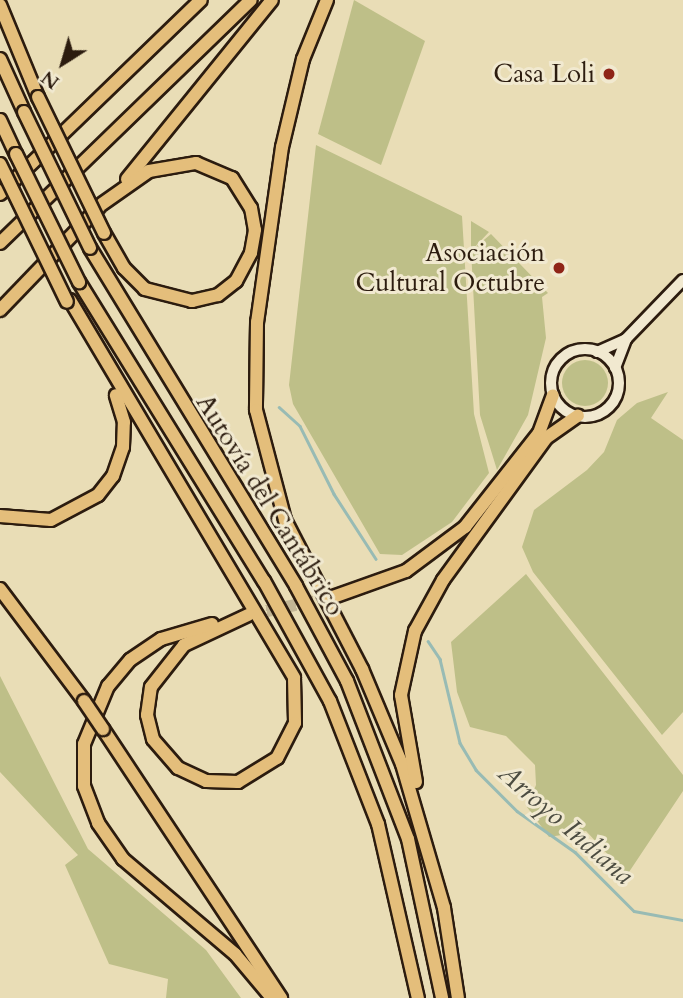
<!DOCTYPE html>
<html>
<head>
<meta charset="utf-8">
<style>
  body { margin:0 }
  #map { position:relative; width:683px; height:998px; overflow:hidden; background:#e9ddb6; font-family:Cardo,serif }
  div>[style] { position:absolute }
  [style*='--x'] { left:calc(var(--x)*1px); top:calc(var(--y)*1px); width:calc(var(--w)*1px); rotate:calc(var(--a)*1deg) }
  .green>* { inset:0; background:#bebf88 }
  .round { border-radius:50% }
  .stream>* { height:2.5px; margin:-1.25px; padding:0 1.25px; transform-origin:1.25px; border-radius:1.25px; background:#98bbb4 }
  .motorway-tunnel>* { height:12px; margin-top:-6px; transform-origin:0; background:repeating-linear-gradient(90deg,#c3b695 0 12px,transparent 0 18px) }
  .roads { filter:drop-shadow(2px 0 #2c1c0f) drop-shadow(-2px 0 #2c1c0f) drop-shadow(0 2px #2c1c0f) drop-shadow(0 -2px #2c1c0f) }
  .secondary>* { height:10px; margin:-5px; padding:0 5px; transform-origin:5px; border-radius:5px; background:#f1e9d0 }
  .secondary>.ring { margin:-5px; padding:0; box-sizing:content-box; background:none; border:10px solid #f1e9d0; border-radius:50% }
  .motorway>* { height:12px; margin:-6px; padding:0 6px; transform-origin:6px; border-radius:6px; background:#e4be7b }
  .bridges { filter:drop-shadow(2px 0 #2c1c0f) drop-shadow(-2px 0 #2c1c0f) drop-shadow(0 2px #2c1c0f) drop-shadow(0 -2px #2c1c0f) }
  .motorway-bridge>* { height:12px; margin:-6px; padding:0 6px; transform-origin:6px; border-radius:6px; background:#e4be7b }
  .dots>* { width:19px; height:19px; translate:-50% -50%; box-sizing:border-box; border:4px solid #f1e9d0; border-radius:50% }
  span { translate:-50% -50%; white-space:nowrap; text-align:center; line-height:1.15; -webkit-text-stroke:6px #f1e9d0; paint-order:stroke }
  .poi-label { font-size:26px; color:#2c1c0f }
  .right { translate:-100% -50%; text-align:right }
  .street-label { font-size:26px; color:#2c1c0f }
  .water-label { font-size:28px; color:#4c4c41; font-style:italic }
  .north { position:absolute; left:28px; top:28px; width:70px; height:70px; -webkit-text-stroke:5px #f1e9d0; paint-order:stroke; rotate:217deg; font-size:19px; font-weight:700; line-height:28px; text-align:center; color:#2c1c0f }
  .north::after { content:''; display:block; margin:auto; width:24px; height:32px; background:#2c1c0f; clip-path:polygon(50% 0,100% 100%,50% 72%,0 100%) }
</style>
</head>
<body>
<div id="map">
  <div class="green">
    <i style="clip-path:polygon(354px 0,425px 41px,381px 165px,318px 134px)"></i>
    <i style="clip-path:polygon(316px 145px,462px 216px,474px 414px,489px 473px,452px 522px,402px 555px,380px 554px,293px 404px,289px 385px)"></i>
    <i style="clip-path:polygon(471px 221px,489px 232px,472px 250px,491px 234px,548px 293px,542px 297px,546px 338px,528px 415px,497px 470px,480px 415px,471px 250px)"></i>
    <i class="round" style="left:562px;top:360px;width:46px;height:46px"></i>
    <i style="clip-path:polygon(668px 392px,651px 418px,683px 440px,683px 712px,662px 735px,533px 572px,522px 547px,534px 510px,587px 470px,604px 452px,617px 420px,637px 403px)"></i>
    <i style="clip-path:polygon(526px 574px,683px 775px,683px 791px,627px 875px,586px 831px,549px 837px,527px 807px,536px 785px,535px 765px,506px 736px,470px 727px,457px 692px,451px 642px)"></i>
    <i style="clip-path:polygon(0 676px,88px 849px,206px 950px,241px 998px,166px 998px,168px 979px,109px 964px,65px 865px,78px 855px,0 772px)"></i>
  </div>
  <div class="stream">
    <i style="--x:279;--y:407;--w:28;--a:42"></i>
    <i style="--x:300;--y:426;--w:76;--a:63.4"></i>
    <i style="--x:334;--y:494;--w:77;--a:57.1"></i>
    <i style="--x:428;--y:641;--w:22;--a:56"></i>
    <i style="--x:440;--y:659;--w:86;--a:76.6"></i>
    <i style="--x:460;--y:743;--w:31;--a:59"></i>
    <i style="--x:476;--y:770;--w:58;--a:45"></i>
    <i style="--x:517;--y:811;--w:71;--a:35.3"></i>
    <i style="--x:575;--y:852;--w:83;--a:45"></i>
    <i style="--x:634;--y:911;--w:50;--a:10.4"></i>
  </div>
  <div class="motorway-tunnel">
    <i style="--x:249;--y:615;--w:86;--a:-12.1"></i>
  </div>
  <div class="roads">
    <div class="secondary">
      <i class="ring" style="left:551px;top:349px;width:58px;height:58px"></i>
      <i style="--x:597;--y:352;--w:32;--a:-24"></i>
      <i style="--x:615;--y:368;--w:31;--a:-69"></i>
      <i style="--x:626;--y:339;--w:82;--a:-46"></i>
    </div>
    <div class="motorway">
      <i style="--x:327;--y:0;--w:64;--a:112.1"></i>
      <i style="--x:303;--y:59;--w:90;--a:103.4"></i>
      <i style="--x:282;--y:147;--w:177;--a:98.1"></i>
      <i style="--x:257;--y:322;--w:88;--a:90.7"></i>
      <i style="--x:256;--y:410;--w:114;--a:75.2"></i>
      <i style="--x:285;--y:520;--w:168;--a:62.7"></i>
      <i style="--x:362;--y:669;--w:103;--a:67.2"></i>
      <i style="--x:402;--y:764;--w:150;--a:73.7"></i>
      <i style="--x:444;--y:908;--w:91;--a:81.2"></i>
      <i style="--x:0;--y:5;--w:100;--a:67.6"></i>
      <i style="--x:0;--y:59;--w:58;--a:65.6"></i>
      <i style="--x:0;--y:120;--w:38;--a:65"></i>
      <i style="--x:127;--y:179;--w:230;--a:-51"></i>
      <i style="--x:0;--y:194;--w:279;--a:-44"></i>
      <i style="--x:102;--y:204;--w:57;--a:-35.1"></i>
      <i style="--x:149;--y:171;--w:48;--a:-9.7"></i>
      <i style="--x:196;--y:163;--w:39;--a:23"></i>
      <i style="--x:232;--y:178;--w:36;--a:58"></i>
      <i style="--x:251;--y:208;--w:22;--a:80"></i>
      <i style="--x:255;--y:230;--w:23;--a:100"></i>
      <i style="--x:251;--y:253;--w:32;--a:118"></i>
      <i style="--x:236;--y:281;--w:23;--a:142"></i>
      <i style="--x:218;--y:295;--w:27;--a:167"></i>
      <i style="--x:192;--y:301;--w:49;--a:-165.7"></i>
      <i style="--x:145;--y:289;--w:30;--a:-135"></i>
      <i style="--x:124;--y:268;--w:40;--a:-119.7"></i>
      <i style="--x:0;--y:243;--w:349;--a:-44.1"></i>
      <i style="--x:90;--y:248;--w:396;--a:58.6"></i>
      <i style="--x:296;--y:586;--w:108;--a:61.8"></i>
      <i style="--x:347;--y:681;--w:169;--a:68.9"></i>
      <i style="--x:408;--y:839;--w:163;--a:77.9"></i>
      <i style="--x:79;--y:282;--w:352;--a:58.3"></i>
      <i style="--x:264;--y:581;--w:137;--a:61.2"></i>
      <i style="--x:330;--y:701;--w:132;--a:68.7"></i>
      <i style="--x:378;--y:824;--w:179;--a:77.1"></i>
      <i style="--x:70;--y:300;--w:439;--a:59.3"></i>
      <i style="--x:294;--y:678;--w:45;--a:88.7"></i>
      <i style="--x:295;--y:723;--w:39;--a:117"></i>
      <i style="--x:277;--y:758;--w:46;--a:148.4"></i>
      <i style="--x:238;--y:782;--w:32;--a:-178"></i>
      <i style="--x:206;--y:781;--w:31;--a:-155"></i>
      <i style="--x:178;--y:768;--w:38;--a:-131"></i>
      <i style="--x:153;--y:739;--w:25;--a:-104"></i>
      <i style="--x:147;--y:715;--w:28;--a:-82"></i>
      <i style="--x:151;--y:687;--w:53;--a:-51.8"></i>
      <i style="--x:184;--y:645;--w:71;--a:-25.1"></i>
      <i style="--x:0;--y:310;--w:143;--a:-46.1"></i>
      <i style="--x:0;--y:516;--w:51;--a:4.5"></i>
      <i style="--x:51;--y:520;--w:53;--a:-28"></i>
      <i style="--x:98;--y:495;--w:24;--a:-52"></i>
      <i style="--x:113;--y:476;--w:31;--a:-71"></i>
      <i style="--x:123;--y:447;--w:25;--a:-88"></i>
      <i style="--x:124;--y:422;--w:28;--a:-107"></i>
      <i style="--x:0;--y:589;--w:140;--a:53.1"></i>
      <i style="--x:333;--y:597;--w:77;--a:-19.6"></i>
      <i style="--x:406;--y:571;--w:74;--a:-36.7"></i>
      <i style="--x:465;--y:527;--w:120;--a:-51.8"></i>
      <i style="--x:539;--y:433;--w:40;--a:-69.8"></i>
      <i style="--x:212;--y:624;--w:53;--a:163.6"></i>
      <i style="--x:161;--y:639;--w:37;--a:146"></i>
      <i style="--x:130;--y:660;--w:34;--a:130"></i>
      <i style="--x:108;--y:686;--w:63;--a:112.5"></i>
      <i style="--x:84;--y:744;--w:42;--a:90"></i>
      <i style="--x:84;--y:786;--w:40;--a:69"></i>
      <i style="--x:98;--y:823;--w:44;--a:55.2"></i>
      <i style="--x:123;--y:859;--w:147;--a:40.3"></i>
      <i style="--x:235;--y:954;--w:57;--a:49.9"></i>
      <i style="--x:103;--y:729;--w:323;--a:56.5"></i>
      <i style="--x:416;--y:782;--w:88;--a:-99.8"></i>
      <i style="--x:401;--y:695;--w:66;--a:-77.7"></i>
      <i style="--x:415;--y:631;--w:58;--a:-61.2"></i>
      <i style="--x:443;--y:580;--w:175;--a:-54"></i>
      <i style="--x:546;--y:438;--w:39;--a:-35"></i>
    </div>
  </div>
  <div class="bridges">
    <div class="motorway-bridge">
      <i style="--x:38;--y:97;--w:151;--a:64.1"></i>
      <i style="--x:24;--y:112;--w:151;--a:64.1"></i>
      <i style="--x:16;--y:154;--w:143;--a:63.8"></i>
      <i style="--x:0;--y:164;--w:153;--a:64.1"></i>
      <i style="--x:84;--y:701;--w:34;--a:56"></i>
    </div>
  </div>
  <div class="dots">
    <i style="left:609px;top:74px;background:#8f2418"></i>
    <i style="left:559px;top:268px;background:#8f2418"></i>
  </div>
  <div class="poi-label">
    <span class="right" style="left:595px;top:74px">Casa Loli</span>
    <span class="right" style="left:545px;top:268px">Asociación<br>Cultural Octubre</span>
  </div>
  <div class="street-label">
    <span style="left:270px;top:505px;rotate:58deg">Autovía del Cantábrico</span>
  </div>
  <div class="water-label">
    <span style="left:566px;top:824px;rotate:41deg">Arroyo Indiana</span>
  </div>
  <div class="north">N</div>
</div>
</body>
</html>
